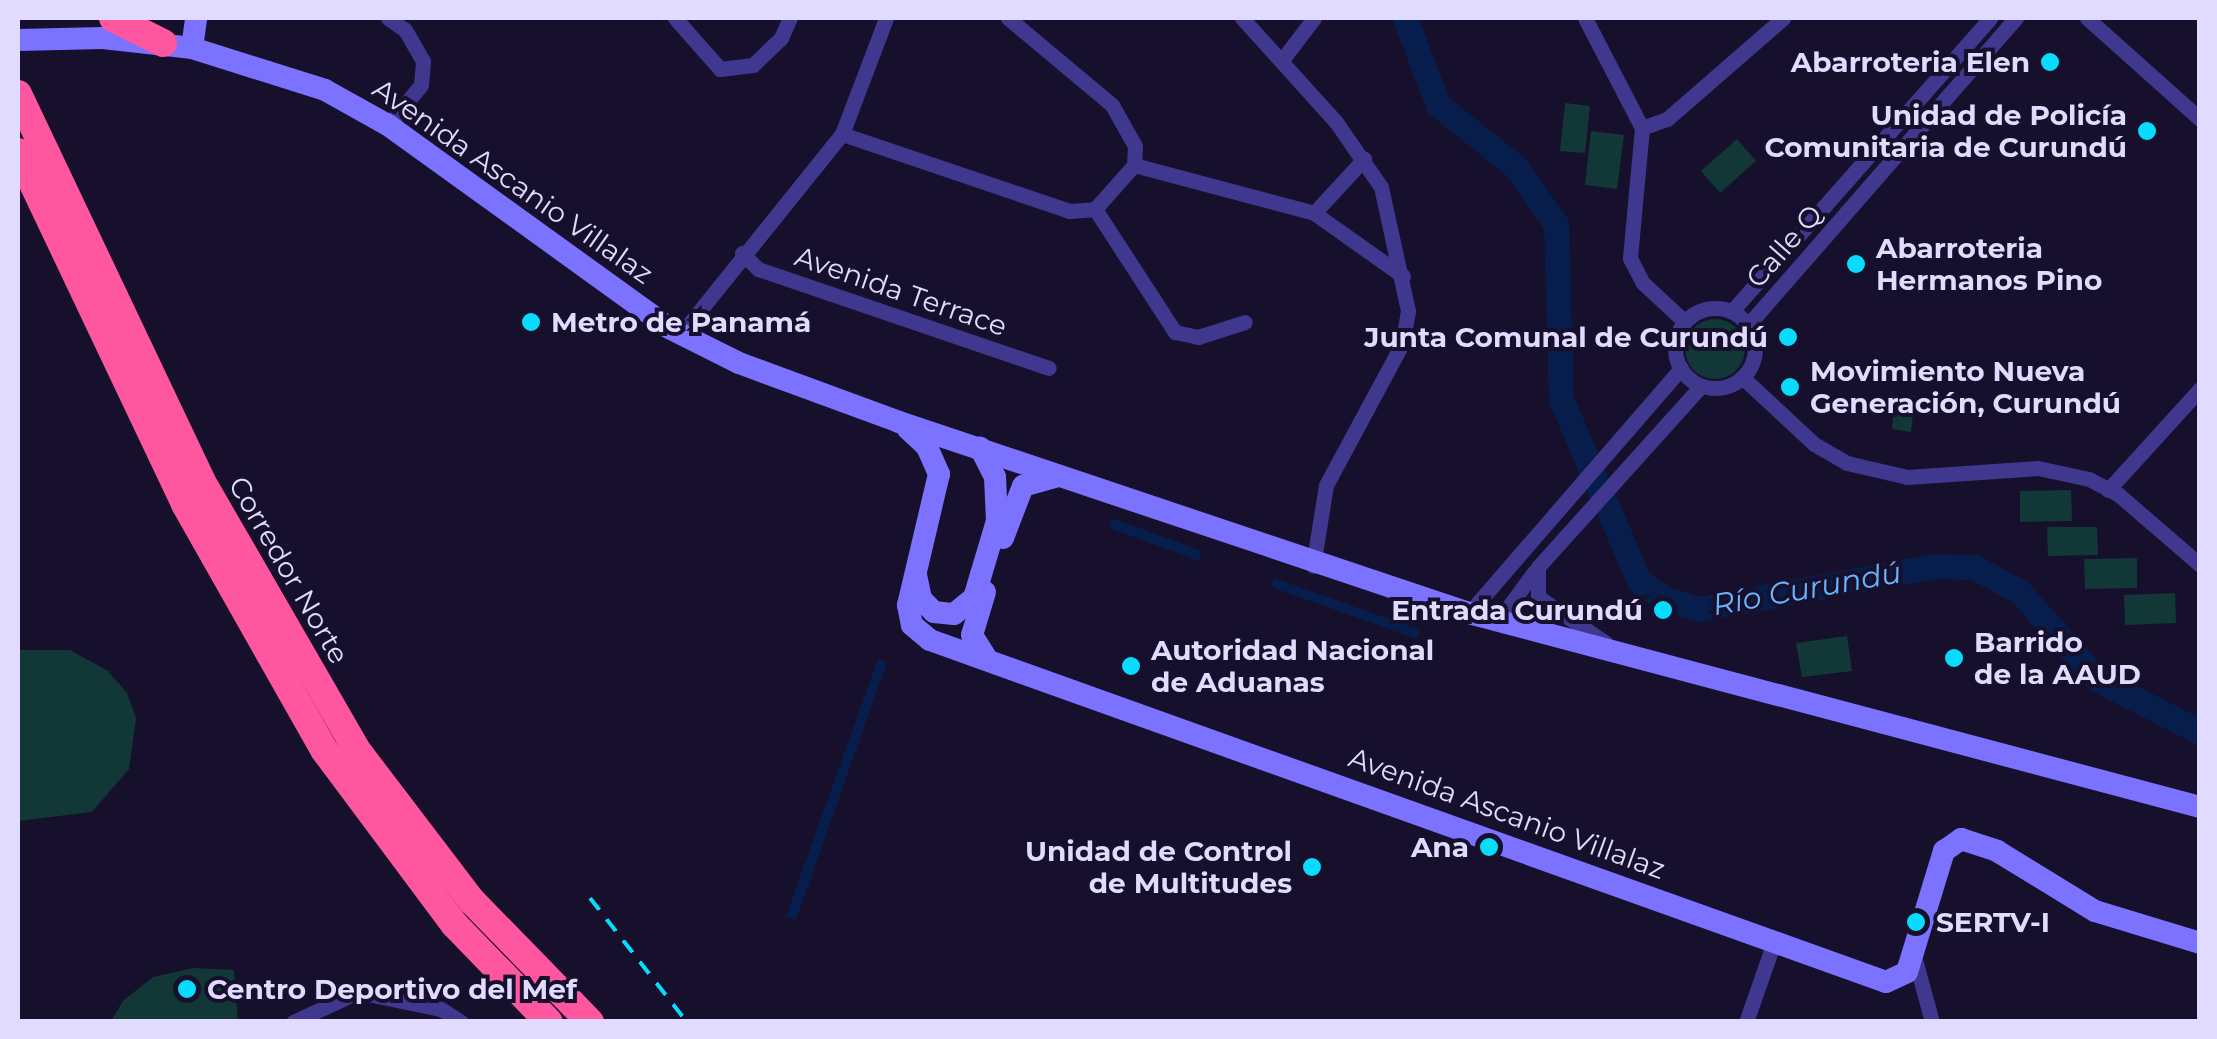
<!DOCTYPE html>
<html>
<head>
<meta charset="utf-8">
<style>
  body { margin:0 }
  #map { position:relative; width:2217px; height:1039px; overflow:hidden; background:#16102c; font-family:Montserrat,sans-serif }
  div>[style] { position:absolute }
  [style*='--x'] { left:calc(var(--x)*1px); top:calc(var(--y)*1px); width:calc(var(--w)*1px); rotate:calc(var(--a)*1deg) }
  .green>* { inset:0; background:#123737 }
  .round { border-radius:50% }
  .water>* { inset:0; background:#071e4d }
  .river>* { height:25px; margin:-12.5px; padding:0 12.5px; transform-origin:12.5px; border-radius:12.5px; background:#071e4d }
  .street>* { height:15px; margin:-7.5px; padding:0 7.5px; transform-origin:7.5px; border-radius:7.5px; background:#3f388e }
  .street>.ring { margin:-7.5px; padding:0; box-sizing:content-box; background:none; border:15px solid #3f388e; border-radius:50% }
  .secondary>* { height:22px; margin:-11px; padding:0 11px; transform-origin:11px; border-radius:11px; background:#7b72ff }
  .highway>* { height:28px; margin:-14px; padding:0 14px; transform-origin:14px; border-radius:14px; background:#ff56a0 }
  .rail>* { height:4px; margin-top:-2px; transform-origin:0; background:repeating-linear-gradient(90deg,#07dcff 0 15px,transparent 0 27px) }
  .dots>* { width:28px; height:28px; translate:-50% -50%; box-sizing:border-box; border:5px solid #16102c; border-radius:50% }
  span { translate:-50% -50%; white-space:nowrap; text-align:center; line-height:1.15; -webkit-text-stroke:8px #16102c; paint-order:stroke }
  .poi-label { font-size:28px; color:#e1dbff; font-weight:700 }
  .right { translate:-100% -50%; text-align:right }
  .left { translate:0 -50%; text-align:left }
  .street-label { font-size:28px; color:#e1dbff }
  .water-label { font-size:30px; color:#69b3ff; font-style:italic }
  .frame { position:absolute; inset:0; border:20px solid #e1dbff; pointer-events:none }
</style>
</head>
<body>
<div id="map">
  <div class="green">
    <i style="clip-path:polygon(1565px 103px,1590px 106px,1585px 153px,1560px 151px)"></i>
    <i style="clip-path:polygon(1591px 131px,1624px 135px,1617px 189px,1585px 185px)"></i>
    <i style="clip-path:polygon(1737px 139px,1756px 161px,1720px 193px,1701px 171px)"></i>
    <i class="round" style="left:1685px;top:319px;width:60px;height:60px"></i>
    <i style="clip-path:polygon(1896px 394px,1915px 396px,1911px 432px,1892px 429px)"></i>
    <i style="clip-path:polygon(2071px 490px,2072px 521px,2020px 522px,2020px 491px)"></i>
    <i style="clip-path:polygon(2047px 527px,2097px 527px,2098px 555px,2048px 556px)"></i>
    <i style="clip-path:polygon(2137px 558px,2137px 588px,2085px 589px,2084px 559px)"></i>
    <i style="clip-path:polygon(2175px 593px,2176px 623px,2125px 625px,2124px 595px)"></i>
    <i style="clip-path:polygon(1847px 636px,1852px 671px,1802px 677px,1796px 643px)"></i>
    <i style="clip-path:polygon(18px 650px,70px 650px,108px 671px,127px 693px,136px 718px,129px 769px,92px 812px,18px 821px)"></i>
    <i style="clip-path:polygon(193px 968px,234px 970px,238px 1021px,111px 1021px,123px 1001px,153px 977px)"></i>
  </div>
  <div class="water">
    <i style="clip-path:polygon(1112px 518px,1202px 551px,1199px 561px,1109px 528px)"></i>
    <i style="clip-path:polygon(1274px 578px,1420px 630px,1417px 639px,1271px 587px)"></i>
    <i style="clip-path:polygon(878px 659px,887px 662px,796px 920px,786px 916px)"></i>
  </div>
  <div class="river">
    <i style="--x:1405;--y:18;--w:93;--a:69.2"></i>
    <i style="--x:1438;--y:105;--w:98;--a:38.4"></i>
    <i style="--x:1515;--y:166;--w:71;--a:54.7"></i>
    <i style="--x:1556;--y:224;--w:175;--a:88.4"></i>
    <i style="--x:1561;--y:399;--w:198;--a:66.8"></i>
    <i style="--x:1639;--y:581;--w:29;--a:35"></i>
    <i style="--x:1663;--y:598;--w:38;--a:17"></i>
    <i style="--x:1699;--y:609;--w:239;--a:-10.4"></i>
    <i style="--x:1934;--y:566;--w:40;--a:1.4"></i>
    <i style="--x:1974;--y:567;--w:52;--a:28.5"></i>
    <i style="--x:2020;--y:592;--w:118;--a:48.4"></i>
    <i style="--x:2098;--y:680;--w:114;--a:27"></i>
  </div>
  <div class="street">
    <i style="--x:675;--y:18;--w:68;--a:48.6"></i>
    <i style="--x:720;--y:69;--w:33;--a:-7"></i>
    <i style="--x:753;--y:65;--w:39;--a:-44"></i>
    <i style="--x:781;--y:38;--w:22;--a:-66"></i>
    <i style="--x:1008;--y:18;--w:136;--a:39.9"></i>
    <i style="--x:1112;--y:105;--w:47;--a:60.7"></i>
    <i style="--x:1135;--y:146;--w:19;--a:93"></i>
    <i style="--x:1242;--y:18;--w:140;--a:47.9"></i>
    <i style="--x:1336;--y:122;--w:79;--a:55.3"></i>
    <i style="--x:1381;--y:187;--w:127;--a:77.7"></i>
    <i style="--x:1408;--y:311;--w:34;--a:100"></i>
    <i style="--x:1402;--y:344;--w:160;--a:118.3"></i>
    <i style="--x:1326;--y:485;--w:82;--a:99.1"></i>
    <i style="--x:1585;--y:18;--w:124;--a:62.6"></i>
    <i style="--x:1642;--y:128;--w:131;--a:95.3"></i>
    <i style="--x:1630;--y:258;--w:28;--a:63"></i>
    <i style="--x:1643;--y:283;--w:57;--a:42.9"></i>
    <i style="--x:2087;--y:18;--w:152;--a:41.8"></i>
    <i style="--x:1282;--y:60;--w:53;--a:-52.7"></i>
    <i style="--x:388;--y:125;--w:52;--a:-50.5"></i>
    <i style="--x:421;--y:85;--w:24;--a:-85"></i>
    <i style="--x:423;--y:61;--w:36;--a:-120"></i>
    <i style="--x:405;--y:30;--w:21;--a:-145"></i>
    <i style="--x:1642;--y:128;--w:27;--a:-20"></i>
    <i style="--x:1667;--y:119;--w:154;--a:-41"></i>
    <i style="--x:842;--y:134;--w:240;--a:18.7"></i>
    <i style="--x:1069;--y:211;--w:26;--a:-4"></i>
    <i style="--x:1095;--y:209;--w:59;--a:-48.4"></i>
    <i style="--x:1134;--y:165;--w:186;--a:14.9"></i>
    <i style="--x:1314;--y:213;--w:109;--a:35.3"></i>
    <i style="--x:1095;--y:209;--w:147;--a:57"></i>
    <i style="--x:1175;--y:332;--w:24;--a:12"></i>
    <i style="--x:1198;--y:337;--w:49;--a:-17.7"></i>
    <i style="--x:1314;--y:213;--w:74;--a:-47.2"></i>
    <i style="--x:742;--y:253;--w:23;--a:45"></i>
    <i style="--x:758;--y:269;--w:307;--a:18.8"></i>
    <i class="ring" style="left:1675px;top:308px;width:65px;height:65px"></i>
    <i style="--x:1732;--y:311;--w:390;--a:-48.6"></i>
    <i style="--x:1748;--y:325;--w:408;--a:-48.9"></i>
    <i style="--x:681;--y:334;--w:257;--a:-51.2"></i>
    <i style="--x:842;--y:134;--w:124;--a:-69.2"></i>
    <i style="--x:1742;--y:377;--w:98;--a:42.9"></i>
    <i style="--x:1814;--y:444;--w:38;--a:30"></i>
    <i style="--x:1847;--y:463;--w:62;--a:13.1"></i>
    <i style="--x:1907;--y:477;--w:131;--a:-3.9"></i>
    <i style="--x:2038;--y:468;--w:52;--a:12.2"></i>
    <i style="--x:2089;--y:479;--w:34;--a:28"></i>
    <i style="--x:2119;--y:495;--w:107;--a:40.8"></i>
    <i style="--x:2108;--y:490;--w:137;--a:-47.7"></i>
    <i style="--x:1469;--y:613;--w:324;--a:-49.1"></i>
    <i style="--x:1498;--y:621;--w:61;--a:-53.7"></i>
    <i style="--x:1606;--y:643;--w:82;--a:-145.9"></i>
    <i style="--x:1538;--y:597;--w:30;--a:-90"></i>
    <i style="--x:1538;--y:567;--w:244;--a:-48"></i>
    <i style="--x:1914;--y:956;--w:68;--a:74.7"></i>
    <i style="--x:293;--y:1022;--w:72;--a:-24.8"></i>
    <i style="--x:358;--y:992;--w:85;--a:11.6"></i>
    <i style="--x:441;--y:1009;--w:24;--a:33"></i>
    <i style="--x:1746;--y:1022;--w:85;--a:-70.7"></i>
  </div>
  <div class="secondary">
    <i style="--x:18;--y:40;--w:85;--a:-1.3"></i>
    <i style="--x:103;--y:38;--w:90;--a:6.4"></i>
    <i style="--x:192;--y:48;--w:139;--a:17.5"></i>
    <i style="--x:325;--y:90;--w:72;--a:29.1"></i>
    <i style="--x:388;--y:125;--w:347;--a:35.8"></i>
    <i style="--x:669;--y:328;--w:78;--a:26.6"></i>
    <i style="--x:739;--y:363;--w:171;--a:20.2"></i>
    <i style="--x:899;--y:422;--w:601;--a:18.53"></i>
    <i style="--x:1469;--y:613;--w:756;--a:14.86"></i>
    <i style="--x:192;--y:48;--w:30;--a:-82"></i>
    <i style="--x:908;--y:429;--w:26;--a:43"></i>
    <i style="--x:927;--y:447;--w:30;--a:66"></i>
    <i style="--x:939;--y:474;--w:135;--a:103.3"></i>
    <i style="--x:908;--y:605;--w:20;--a:79"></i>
    <i style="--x:912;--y:625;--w:23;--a:40"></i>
    <i style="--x:930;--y:640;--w:1015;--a:19.68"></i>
    <i style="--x:1886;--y:982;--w:23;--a:-25"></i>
    <i style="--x:1907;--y:972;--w:127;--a:-73"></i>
    <i style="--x:1944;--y:851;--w:21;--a:-35"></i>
    <i style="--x:1961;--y:839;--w:38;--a:18"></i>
    <i style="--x:1997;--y:851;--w:115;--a:31.5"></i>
    <i style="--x:2095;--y:911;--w:110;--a:16.9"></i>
    <i style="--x:1003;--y:538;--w:56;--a:-69"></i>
    <i style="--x:1023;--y:486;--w:36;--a:-16"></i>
    <i style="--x:916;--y:575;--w:25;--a:78"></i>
    <i style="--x:921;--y:599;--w:18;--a:45"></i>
    <i style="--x:934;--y:612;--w:20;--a:6"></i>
    <i style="--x:954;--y:614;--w:26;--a:-39"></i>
    <i style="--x:974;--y:598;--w:80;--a:-73.4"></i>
    <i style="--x:997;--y:521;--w:44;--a:-92.6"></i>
    <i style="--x:995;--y:477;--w:33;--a:-117"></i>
    <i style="--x:985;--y:592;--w:45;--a:106.8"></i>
    <i style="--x:972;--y:635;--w:28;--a:58"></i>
  </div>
  <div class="highway">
    <i style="--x:113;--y:18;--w:56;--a:26.6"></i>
    <i style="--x:18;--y:94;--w:435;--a:64.6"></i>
    <i style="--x:205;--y:487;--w:302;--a:60"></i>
    <i style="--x:356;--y:749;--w:191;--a:52.7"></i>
    <i style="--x:472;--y:901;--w:169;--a:45.7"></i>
    <i style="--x:18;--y:152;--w:390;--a:64.6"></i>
    <i style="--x:185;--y:504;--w:284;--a:60.5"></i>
    <i style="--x:325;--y:751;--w:216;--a:53.3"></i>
    <i style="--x:454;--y:924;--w:136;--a:45.9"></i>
  </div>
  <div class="rail">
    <i style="--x:590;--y:898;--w:157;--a:52"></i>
  </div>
  <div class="dots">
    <i style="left:2050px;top:62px;background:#07dcff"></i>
    <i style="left:2147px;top:131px;background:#07dcff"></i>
    <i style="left:1856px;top:264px;background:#07dcff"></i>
    <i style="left:531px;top:322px;background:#07dcff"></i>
    <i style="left:1788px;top:337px;background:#07dcff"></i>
    <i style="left:1790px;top:387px;background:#07dcff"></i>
    <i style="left:1663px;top:610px;background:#07dcff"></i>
    <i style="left:1954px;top:658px;background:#07dcff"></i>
    <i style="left:1131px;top:666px;background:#07dcff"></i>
    <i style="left:1489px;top:847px;background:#07dcff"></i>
    <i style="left:1312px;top:867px;background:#07dcff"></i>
    <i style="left:1916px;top:922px;background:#07dcff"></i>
    <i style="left:187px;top:989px;background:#07dcff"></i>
  </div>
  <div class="poi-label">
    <span class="right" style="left:2030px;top:62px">Abarroteria Elen</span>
    <span class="right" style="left:2127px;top:131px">Unidad de Policía<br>Comunitaria de Curundú</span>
    <span class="left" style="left:1876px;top:264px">Abarroteria<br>Hermanos Pino</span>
    <span class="left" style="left:551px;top:322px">Metro de Panamá</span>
    <span class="right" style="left:1768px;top:337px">Junta Comunal de Curundú</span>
    <span class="left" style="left:1810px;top:387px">Movimiento Nueva<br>Generación, Curundú</span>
    <span class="right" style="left:1643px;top:610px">Entrada Curundú</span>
    <span class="left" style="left:1974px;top:658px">Barrido<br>de la AAUD</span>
    <span class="left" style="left:1151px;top:666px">Autoridad Nacional<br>de Aduanas</span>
    <span class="right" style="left:1469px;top:847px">Ana</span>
    <span class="right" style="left:1292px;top:867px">Unidad de Control<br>de Multitudes</span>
    <span class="left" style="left:1936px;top:922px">SERTV-I</span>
    <span class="left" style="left:207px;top:989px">Centro Deportivo del Mef</span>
  </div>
  <div class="street-label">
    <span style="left:513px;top:181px;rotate:35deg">Avenida Ascanio Villalaz</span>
    <span style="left:1784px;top:246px;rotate:-49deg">Calle Q</span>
    <span style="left:901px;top:291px;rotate:19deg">Avenida Terrace</span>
    <span style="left:289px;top:570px;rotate:60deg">Corredor Norte</span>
    <span style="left:1507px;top:813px;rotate:20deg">Avenida Ascanio Villalaz</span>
  </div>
  <div class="water-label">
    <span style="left:1807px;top:589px;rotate:-10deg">Río Curundú</span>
  </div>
  <div class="frame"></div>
</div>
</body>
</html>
